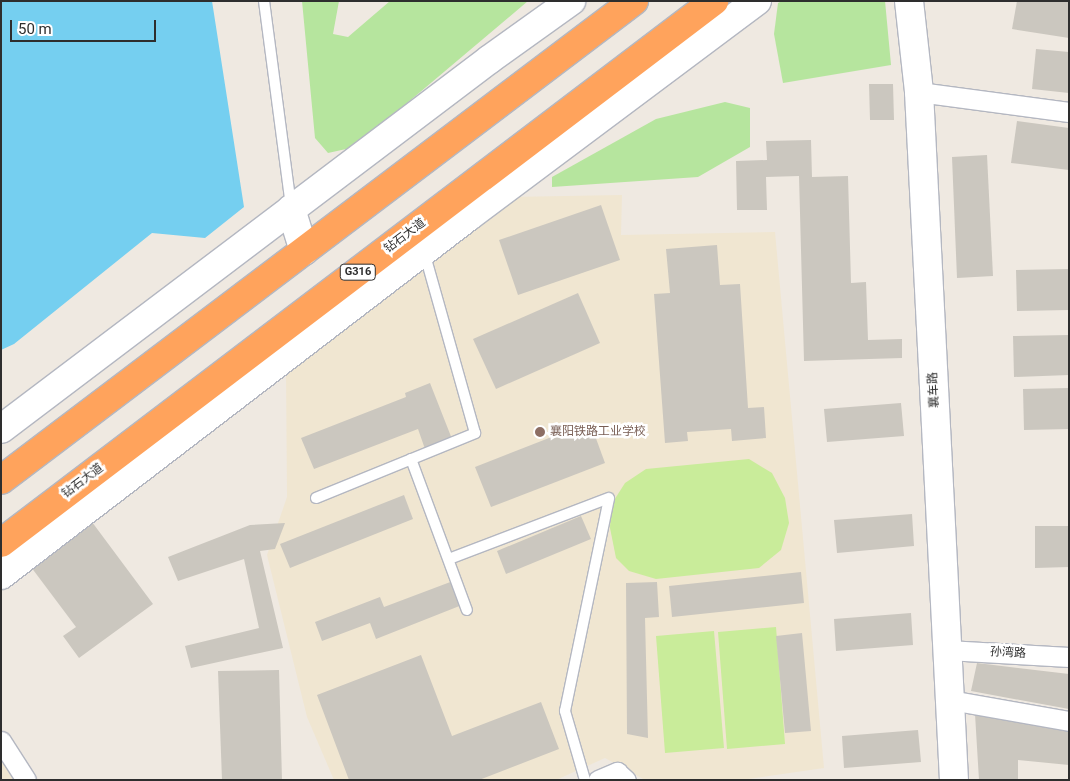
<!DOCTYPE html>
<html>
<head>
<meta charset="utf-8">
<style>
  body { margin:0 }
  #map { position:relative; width:1070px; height:781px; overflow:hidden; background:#efe9e1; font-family:Roboto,"Noto Sans SC",sans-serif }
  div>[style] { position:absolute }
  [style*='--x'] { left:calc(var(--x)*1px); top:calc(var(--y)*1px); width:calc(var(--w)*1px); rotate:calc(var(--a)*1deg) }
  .education>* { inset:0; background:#f0e6d1 }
  .green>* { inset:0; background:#b6e59e }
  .pitch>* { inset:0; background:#c9ec9a }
  .water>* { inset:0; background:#75cff0 }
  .building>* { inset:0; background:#cbc7bf }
  .roads { filter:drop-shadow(1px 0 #b4b7c1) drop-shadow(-1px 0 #b4b7c1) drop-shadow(0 1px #b4b7c1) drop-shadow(0 -1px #b4b7c1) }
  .lane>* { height:10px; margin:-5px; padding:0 5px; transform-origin:5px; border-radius:5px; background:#fff }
  .street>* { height:19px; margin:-9.5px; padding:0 9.5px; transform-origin:9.5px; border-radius:9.5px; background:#fff }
  .secondary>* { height:28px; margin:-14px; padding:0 14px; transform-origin:14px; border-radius:14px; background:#fff }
  .highway>* { height:28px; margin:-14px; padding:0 14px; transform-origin:14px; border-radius:14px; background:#ffa35c }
  .dots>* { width:14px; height:14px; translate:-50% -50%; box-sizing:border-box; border:2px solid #fff; border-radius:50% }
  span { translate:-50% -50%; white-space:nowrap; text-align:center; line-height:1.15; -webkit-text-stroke:5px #fff; paint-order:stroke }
  .shield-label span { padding:1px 4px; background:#fff; border:1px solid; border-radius:4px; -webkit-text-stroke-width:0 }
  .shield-label { font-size:11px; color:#2e2e2e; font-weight:700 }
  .street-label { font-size:12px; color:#2e2e2e }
  .education-label { font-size:12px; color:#785e54 }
  .left { translate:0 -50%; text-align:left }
  .frame { position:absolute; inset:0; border:2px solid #2e2e2e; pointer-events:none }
  .scale { position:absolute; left:10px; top:20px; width:146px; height:22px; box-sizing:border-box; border:2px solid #2e2e2e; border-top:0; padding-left:6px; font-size:15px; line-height:18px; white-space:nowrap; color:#2e2e2e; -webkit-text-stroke:4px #fff; paint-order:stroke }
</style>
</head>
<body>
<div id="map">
  <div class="education">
    <i style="clip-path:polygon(622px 195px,621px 235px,775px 232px,824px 768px,741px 780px,645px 780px,605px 758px,556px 780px,334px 780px,307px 717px,267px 555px,287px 497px,286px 368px,509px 197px)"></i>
    <i style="clip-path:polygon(1px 741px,26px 780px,1px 780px)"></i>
  </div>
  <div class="green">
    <i style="clip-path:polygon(302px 1px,339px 1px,333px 34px,348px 37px,390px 1px,528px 1px,355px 147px,328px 153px,315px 138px)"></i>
    <i style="clip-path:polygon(782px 1px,885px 1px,891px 65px,783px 83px,774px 34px,778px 3px)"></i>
    <i style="clip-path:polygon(725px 102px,750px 108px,750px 147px,698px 177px,552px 187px,552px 177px,656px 119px)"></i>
  </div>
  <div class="pitch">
    <i style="clip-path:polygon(749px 459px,772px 473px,785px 498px,789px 523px,781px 550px,759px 568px,656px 579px,629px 571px,616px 558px,610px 528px,611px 505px,625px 483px,646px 469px)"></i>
    <i style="clip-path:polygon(776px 627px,785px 744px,727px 749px,718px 632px)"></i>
    <i style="clip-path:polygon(714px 631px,724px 748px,665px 753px,656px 636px)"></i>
  </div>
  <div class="water">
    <i style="clip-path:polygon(1px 1px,212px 1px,244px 207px,205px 238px,152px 233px,14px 344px,1px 350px)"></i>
  </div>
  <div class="building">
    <i style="clip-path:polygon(1017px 1px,1069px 1px,1069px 38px,1012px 29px)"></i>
    <i style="clip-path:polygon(1036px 49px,1069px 52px,1069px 93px,1032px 89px)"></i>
    <i style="clip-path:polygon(869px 84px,893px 84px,894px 120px,870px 120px)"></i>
    <i style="clip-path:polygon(1017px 121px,1069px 128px,1069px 170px,1011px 163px)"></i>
    <i style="clip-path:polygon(811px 140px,812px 177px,848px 176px,851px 283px,866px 282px,868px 340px,902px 339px,902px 358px,804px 361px,799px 176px,766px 177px,767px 210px,737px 210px,736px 161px,767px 160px,766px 141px)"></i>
    <i style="clip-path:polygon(987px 155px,993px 276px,957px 278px,952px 157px)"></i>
    <i style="clip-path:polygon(601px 205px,620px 260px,518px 295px,499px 240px)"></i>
    <i style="clip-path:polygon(717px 245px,720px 285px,740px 284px,748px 408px,764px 407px,766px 438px,732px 441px,731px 429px,687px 432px,688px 441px,665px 443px,654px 294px,670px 293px,666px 249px)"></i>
    <i style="clip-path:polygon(1069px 269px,1069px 310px,1017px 311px,1016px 270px)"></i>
    <i style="clip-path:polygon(578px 293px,600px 343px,496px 389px,473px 339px)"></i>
    <i style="clip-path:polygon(1069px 335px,1069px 375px,1014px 377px,1013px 336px)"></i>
    <i style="clip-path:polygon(430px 383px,452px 439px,425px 449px,418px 429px,314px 469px,301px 438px,406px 397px,405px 393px)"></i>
    <i style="clip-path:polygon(1069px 388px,1069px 429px,1024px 430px,1023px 389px)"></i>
    <i style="clip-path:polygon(901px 403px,904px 436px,827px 442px,824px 409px)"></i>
    <i style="clip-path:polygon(590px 422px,605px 463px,491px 507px,475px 467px)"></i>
    <i style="clip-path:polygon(404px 495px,413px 519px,290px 568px,280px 544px)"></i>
    <i style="clip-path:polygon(912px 514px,914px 546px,837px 553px,834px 520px)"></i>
    <i style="clip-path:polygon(581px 516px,591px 539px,506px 574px,497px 551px)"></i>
    <i style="clip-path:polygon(92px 522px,153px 604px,79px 658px,63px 636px,76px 627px,31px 567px)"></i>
    <i style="clip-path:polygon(285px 523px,275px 549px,260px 551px,283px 648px,191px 668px,185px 646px,259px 628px,244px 559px,178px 581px,168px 557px,250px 525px)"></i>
    <i style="clip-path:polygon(1035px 526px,1069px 526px,1069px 567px,1035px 568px)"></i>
    <i style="clip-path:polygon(801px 572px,804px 603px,672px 617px,669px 586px)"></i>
    <i style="clip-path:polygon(453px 581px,462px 605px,376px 639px,370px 623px,322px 641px,315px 622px,380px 597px,384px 607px)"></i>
    <i style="clip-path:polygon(657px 582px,659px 617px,645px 618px,648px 738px,627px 734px,626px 583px)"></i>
    <i style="clip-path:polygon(911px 613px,913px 645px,836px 651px,834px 619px)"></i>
    <i style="clip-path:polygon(802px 633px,811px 731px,785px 733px,776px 636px)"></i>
    <i style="clip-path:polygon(421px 655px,452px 736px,541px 702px,559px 749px,479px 780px,349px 780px,317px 695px)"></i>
    <i style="clip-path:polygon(977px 663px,1069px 674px,1069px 709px,971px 691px)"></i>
    <i style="clip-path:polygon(279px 670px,282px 780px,222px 780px,218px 671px)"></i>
    <i style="clip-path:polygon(975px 714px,1069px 731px,1069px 765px,1018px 760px,1018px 780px,979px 780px)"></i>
    <i style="clip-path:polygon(918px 730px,921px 762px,844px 768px,842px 736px)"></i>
  </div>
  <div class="roads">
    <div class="lane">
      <i style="--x:264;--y:1;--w:207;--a:82.5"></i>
      <i style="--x:411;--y:459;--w:161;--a:69.7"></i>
      <i style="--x:316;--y:498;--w:172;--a:-22.2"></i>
      <i style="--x:475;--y:433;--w:188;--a:-105.7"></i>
      <i style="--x:449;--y:559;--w:171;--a:-20.9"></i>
      <i style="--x:585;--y:780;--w:72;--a:-106.2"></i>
      <i style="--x:565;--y:711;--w:217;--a:-78.3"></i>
    </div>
    <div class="street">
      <i style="--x:919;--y:92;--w:151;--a:7.6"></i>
      <i style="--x:947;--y:650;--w:122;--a:3.3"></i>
      <i style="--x:950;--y:700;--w:121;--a:10"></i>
      <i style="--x:1;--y:741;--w:46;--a:57.3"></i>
      <i style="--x:598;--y:780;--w:21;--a:-23"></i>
      <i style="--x:617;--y:772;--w:12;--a:42"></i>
    </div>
    <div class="secondary">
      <i style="--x:909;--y:1;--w:92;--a:83.7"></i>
      <i style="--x:919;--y:92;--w:689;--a:87.09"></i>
      <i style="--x:291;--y:209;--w:44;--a:72.8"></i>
      <i style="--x:1;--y:429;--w:613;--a:-37.11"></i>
      <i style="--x:490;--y:59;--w:100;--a:-35.6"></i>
      <i style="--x:1;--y:575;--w:588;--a:-37.47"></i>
      <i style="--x:468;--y:217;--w:361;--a:-36.8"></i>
    </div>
    <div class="highway">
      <i style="--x:1;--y:480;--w:794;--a:-37.12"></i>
      <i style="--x:1;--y:543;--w:896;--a:-37.24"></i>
    </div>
  </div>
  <div class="dots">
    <i style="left:540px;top:432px;background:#8d6e63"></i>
  </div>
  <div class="shield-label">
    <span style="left:358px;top:272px">G316</span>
  </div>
  <div class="street-label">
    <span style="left:405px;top:236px;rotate:-37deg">钻石大道</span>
    <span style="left:934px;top:390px;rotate:-93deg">襄车路</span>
    <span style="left:83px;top:481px;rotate:-37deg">钻石大道</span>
    <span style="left:1008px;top:653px;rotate:3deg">孙湾路</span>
  </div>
  <div class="education-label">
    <span class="left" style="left:550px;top:432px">襄阳铁路工业学校</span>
  </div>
  <div class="frame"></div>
  <div class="scale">50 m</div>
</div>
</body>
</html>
